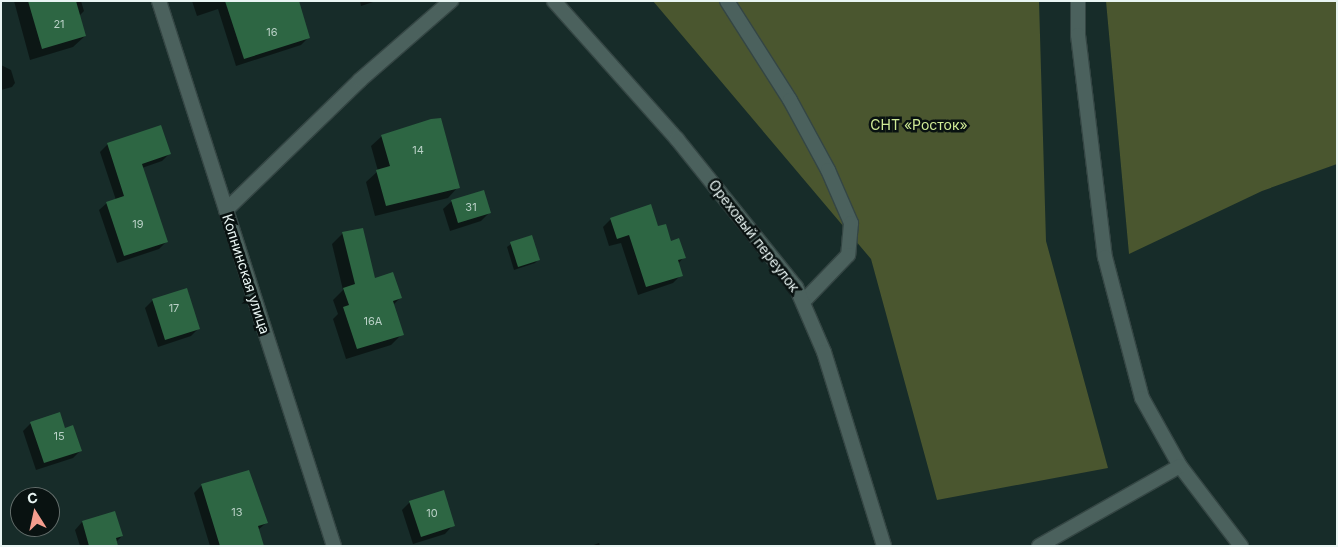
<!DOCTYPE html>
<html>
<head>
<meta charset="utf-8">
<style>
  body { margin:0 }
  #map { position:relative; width:1338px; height:547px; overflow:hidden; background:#172c29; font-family:Inter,sans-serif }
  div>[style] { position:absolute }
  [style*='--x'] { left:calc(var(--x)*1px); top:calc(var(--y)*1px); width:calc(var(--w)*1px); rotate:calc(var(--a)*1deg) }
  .green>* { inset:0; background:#4a562f }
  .shadow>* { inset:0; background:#0007 }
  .building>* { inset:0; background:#2d6643 }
  .roads { filter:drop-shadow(1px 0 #354644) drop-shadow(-1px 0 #354644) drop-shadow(0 1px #354644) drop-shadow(0 -1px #354644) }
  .service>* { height:14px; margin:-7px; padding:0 7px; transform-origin:7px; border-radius:7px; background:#4b615d }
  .minor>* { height:14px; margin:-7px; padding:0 7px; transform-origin:7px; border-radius:7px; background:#4b615d }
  span { translate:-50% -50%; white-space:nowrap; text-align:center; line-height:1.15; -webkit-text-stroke:5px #091211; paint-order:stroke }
  .number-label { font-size:11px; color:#bad1c7 }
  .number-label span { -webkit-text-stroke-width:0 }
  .park-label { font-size:14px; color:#cfeb96 }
  .street-label { font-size:14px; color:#e9f5f3 }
  .frame { position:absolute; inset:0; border:2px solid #e9f5f3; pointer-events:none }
  .north { position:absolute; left:10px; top:487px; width:50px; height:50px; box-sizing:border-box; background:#091211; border:1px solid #636d6b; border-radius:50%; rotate:350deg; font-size:14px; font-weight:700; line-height:20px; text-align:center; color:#e9f5f3 }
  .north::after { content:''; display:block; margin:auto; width:18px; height:22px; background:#f59d8e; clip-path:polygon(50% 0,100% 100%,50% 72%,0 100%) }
</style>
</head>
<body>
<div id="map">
  <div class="green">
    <i style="clip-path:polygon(653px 1px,1039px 1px,1046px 241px,1108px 468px,937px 500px,871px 259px)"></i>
    <i style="clip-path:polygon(1106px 1px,1337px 1px,1337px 164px,1262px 191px,1129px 254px)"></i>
  </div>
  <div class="shadow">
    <i style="clip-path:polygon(14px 1px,81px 1px,84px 11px,79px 16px,85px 36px,73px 47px,30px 60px)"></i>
    <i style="clip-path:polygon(192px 1px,272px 1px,309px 37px,301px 45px,236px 66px,218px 9px,197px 16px)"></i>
    <i style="clip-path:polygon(360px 1px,376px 1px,361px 6px)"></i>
    <i style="clip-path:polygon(1px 65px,11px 70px,15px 83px,12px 87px,1px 90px)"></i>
    <i style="clip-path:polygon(382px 136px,458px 187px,448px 198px,375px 216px,366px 182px,378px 171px,371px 146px)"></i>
    <i style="clip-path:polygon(108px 144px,169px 154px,162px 161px,142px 168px,166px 242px,159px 249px,117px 263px,99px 210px,107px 203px,116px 200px,100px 152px)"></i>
    <i style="clip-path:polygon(452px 201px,489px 213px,481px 221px,450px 231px,443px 209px)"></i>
    <i style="clip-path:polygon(611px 219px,657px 227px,684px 257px,678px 264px,681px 275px,673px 283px,638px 295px,621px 243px,609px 246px,603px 227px)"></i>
    <i style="clip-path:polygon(343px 233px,374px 279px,400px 298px,393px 305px,402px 334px,391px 345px,346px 359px,333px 319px,338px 314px,333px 300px,343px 290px,332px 244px)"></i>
    <i style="clip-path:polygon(511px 244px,539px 259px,535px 263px,514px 270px,507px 247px)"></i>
    <i style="clip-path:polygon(153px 300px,199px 328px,191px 336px,158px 347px,145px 308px)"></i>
    <i style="clip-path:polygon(59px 414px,65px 430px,80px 451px,73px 458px,36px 470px,23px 431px,30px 424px)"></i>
    <i style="clip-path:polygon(202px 485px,266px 523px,258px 530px,263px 546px,210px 546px,194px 493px)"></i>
    <i style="clip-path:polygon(410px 502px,453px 525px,445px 534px,413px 544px,402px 510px)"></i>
    <i style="clip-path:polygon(50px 503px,57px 523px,53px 527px,31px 534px,29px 527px,50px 527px)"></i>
    <i style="clip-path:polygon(82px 522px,122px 536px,116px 542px,117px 546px,80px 546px,75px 530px)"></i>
    <i style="clip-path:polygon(599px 543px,600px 546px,591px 546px)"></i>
  </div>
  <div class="building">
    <i style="clip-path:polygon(28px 1px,76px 1px,86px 36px,42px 49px)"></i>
    <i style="clip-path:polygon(225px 1px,299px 1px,310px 38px,244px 59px)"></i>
    <i style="clip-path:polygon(441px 118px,460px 188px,386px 206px,376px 170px,390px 166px,381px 135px,431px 119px)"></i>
    <i style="clip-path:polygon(161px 125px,171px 154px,142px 164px,168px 242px,124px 256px,106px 202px,124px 196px,107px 143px)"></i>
    <i style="clip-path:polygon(484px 190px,491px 213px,458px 223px,451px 200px)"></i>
    <i style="clip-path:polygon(651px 204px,658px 226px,666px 224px,671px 241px,679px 238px,686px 258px,678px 260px,683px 276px,646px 287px,629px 235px,617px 239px,610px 218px)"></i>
    <i style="clip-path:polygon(363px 228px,375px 278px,393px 272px,402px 298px,393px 301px,404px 335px,357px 349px,343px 307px,349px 305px,343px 288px,355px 284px,342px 232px)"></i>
    <i style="clip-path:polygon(532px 235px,540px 260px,518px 267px,510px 242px)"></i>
    <i style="clip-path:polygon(187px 288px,200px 329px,165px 340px,152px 299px)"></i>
    <i style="clip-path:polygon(60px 412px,65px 428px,73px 425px,82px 451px,44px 463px,30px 422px)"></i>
    <i style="clip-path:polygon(249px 470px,268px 523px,258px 526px,264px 546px,220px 546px,201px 484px)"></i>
    <i style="clip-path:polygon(444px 490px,455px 526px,421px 537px,409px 501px)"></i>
    <i style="clip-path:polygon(115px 511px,123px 536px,116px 538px,118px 546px,89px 546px,82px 521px)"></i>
  </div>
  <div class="roads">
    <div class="service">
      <i style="--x:727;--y:1;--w:117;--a:57.5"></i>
      <i style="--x:790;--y:100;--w:80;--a:61.5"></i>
      <i style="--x:828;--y:170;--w:58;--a:66.5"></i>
      <i style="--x:851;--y:223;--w:32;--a:95"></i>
      <i style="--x:848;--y:255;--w:65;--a:133.8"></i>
      <i style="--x:226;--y:210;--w:187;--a:-44.1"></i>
      <i style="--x:360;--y:80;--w:121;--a:-41"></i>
    </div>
    <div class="minor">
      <i style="--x:159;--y:1;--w:572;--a:72.2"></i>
      <i style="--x:554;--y:1;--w:185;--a:48.3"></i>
      <i style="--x:677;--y:139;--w:190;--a:51.2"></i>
      <i style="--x:796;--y:287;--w:71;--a:66.7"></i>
      <i style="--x:824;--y:352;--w:203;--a:72.8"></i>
      <i style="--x:1078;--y:1;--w:34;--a:90"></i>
      <i style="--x:1078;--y:35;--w:224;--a:83.1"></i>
      <i style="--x:1105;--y:257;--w:146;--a:75.3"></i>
      <i style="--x:1142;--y:398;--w:78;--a:60.8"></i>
      <i style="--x:1180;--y:466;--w:101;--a:52.7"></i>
      <i style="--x:1039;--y:546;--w:162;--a:-29.6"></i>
    </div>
  </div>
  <div class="number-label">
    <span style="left:59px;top:24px">21</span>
    <span style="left:272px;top:32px">16</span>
    <span style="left:418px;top:150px">14</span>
    <span style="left:471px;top:207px">31</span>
    <span style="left:138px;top:224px">19</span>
    <span style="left:174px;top:308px">17</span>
    <span style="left:373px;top:321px">16А</span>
    <span style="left:59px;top:436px">15</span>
    <span style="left:237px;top:512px">13</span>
    <span style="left:432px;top:513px">10</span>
  </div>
  <div class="park-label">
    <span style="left:919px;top:125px">СНТ «Росток»</span>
  </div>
  <div class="street-label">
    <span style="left:754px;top:236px;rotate:52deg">Ореховый переулок</span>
    <span style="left:246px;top:274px;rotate:72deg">Копнинская улица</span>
  </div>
  <div class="frame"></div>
  <div class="north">С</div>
</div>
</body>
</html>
